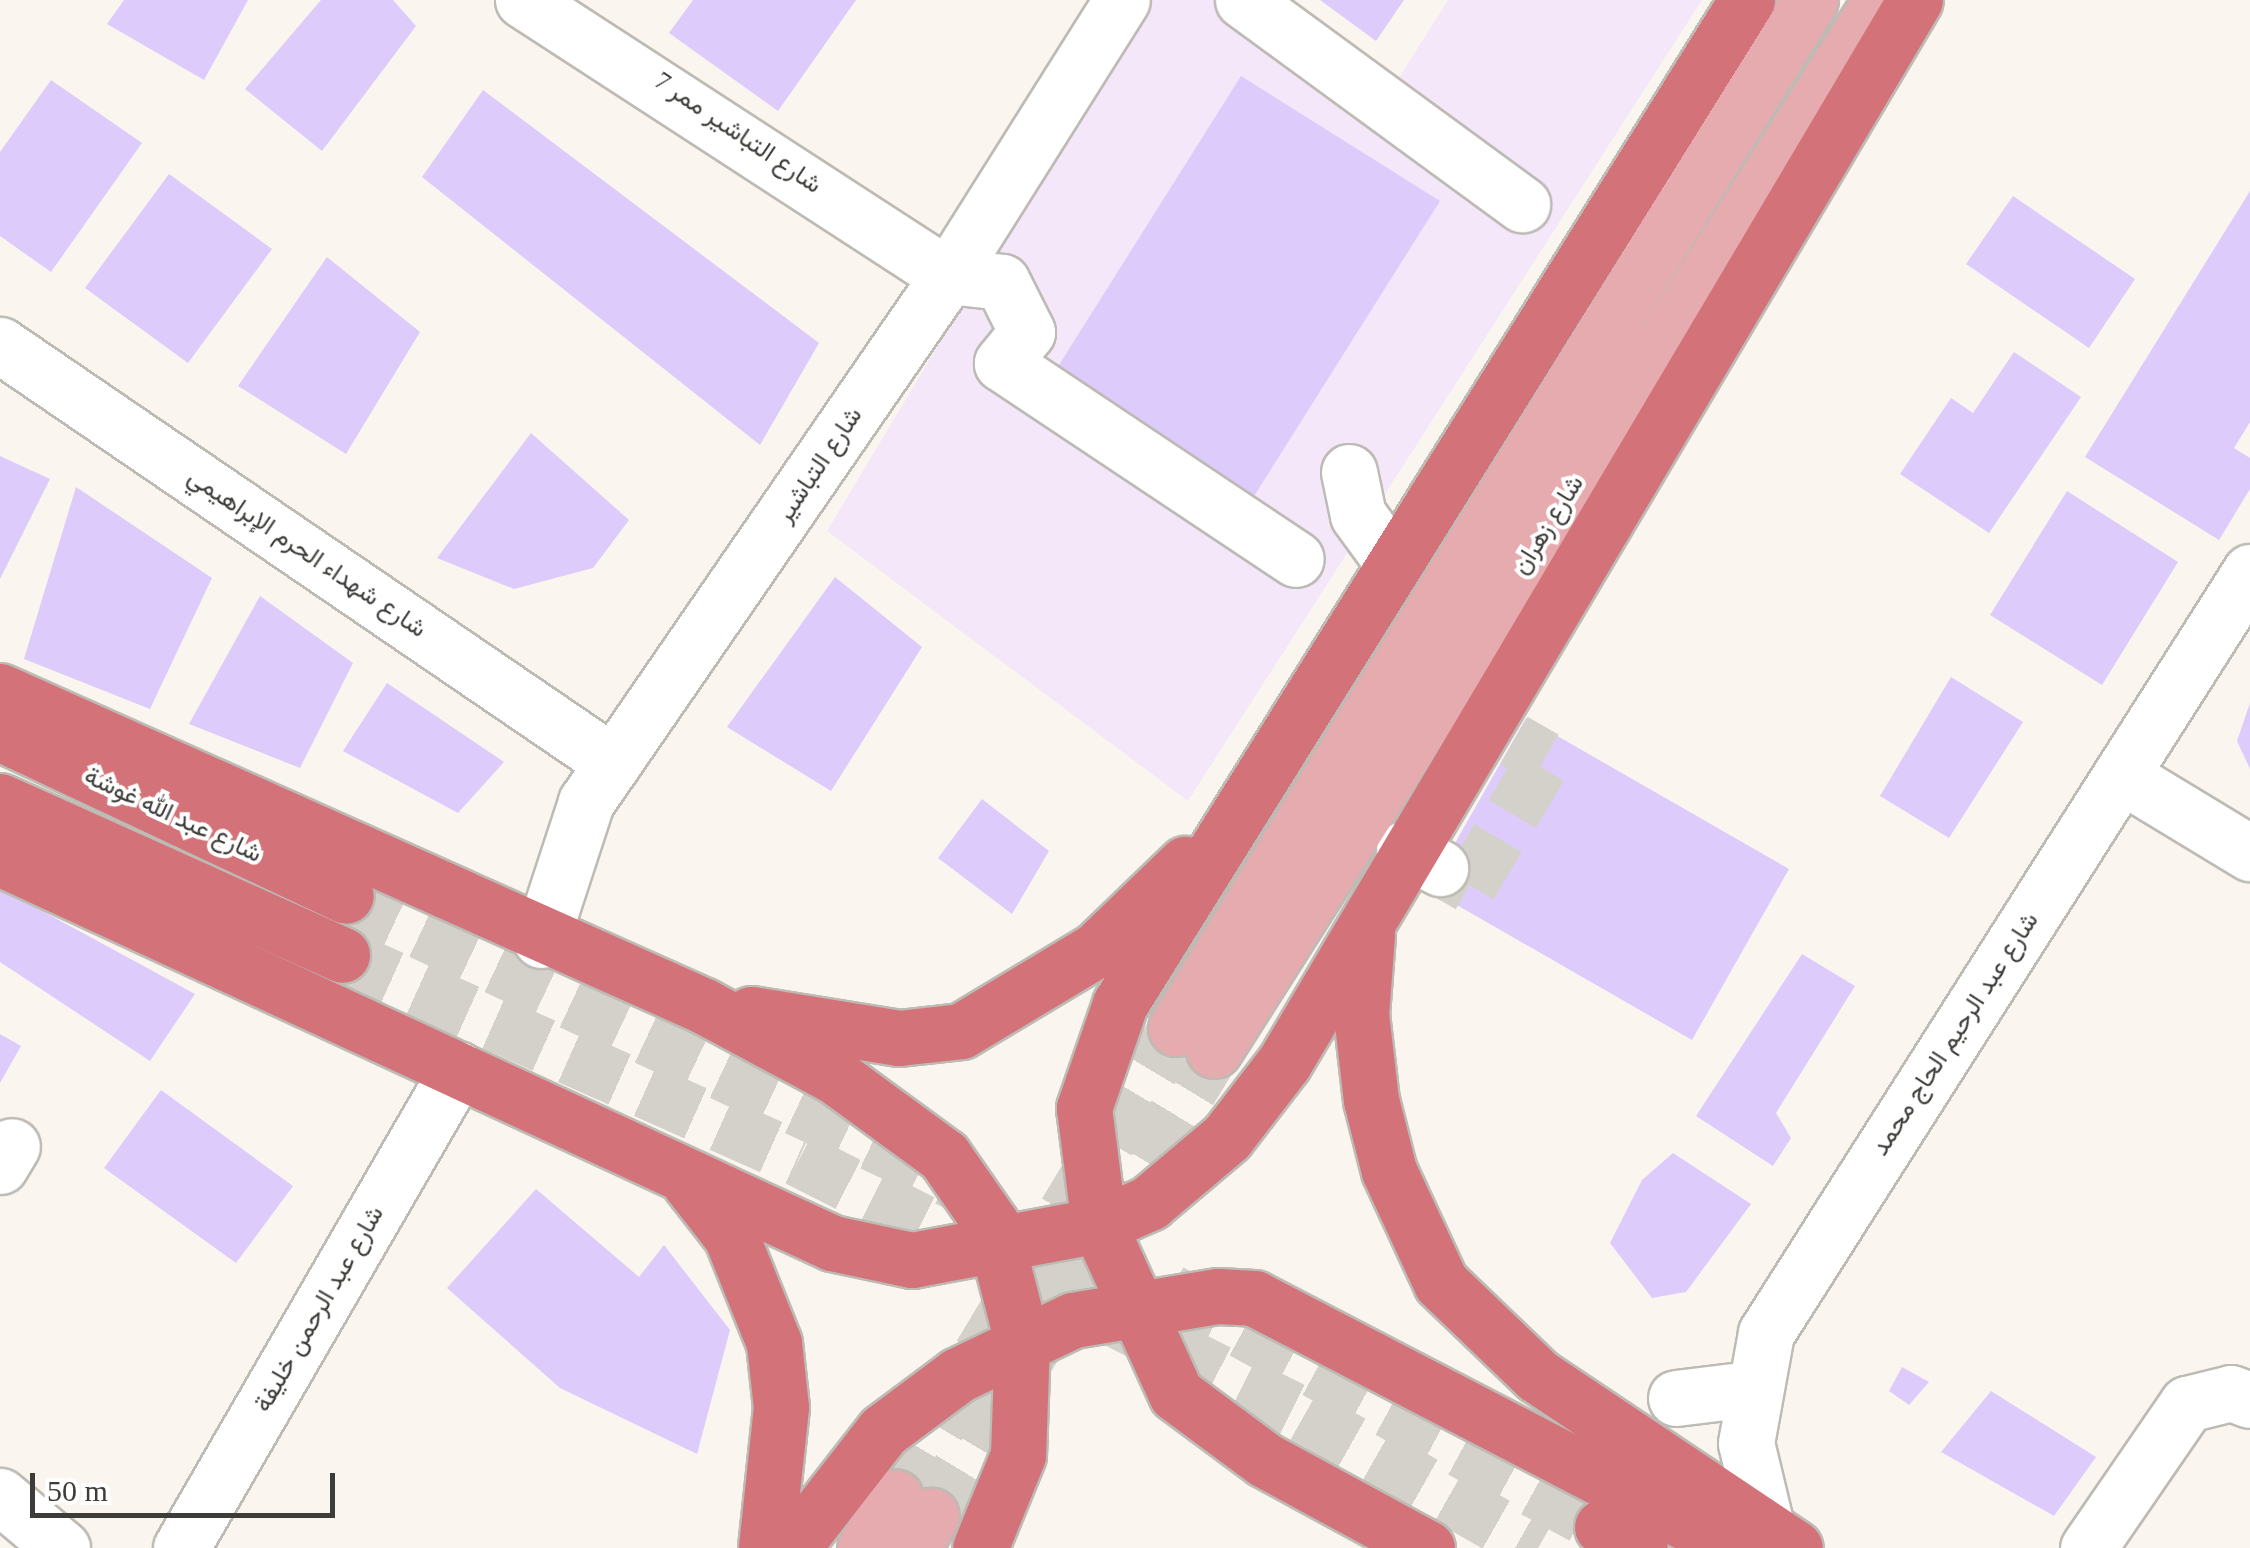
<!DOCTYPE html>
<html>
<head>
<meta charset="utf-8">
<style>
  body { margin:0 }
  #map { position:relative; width:2250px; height:1548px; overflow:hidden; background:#faf6ef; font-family:"Times New Roman",Vazirmatn,serif }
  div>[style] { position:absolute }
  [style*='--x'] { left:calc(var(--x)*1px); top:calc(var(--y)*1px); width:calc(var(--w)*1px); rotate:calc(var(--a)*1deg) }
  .commercial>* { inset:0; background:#f5e7fa }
  .building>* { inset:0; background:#ddcbfc }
  .minor-tunnel>* { height:55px; margin-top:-27.5px; transform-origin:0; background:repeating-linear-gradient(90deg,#d4d1cb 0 55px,transparent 0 83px) }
  .major-tunnel>* { height:55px; margin-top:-27.5px; transform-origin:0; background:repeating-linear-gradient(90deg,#d4d1cb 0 55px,transparent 0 83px) }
  .highway-tunnel>* { height:55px; margin-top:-27.5px; transform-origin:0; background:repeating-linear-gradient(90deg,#d4d1cb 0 55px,transparent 0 83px) }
  .roads { filter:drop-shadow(2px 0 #bebab4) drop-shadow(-2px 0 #bebab4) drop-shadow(0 2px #bebab4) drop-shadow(0 -2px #bebab4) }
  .minor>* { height:55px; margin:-27.5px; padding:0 27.5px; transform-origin:27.5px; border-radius:27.5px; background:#fff }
  .major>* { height:55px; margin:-27.5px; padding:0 27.5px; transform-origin:27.5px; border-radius:27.5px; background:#e5abaf }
  .highway>* { height:55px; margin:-27.5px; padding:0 27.5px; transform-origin:27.5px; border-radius:27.5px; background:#d37379 }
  span { translate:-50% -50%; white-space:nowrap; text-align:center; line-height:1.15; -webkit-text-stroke:8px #fff; paint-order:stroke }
  .street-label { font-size:25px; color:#3d3c39 }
  .scale { position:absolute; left:30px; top:1473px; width:305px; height:45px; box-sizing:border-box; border:5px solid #3d3c39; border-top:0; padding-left:12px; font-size:30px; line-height:35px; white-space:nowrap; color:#3d3c39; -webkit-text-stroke:8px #fff; paint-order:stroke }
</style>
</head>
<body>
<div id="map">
  <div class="commercial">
    <i style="clip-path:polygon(1145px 0,1281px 0,1397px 81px,1448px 0,1702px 0,1188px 801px,827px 531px)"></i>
  </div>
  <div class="building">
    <i style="clip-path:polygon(124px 0,248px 0,204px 80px,107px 24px)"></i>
    <i style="clip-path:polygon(321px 0,393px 0,416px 26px,322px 151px,245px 89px)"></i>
    <i style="clip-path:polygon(693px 0,856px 0,778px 111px,669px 33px)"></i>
    <i style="clip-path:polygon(1320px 0,1404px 0,1376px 41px)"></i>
    <i style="clip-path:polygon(1241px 76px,1440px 201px,1251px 501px,1052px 376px)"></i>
    <i style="clip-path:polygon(51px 80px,142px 143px,51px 272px,0 236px,0 152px)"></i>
    <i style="clip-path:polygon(483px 90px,819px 343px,760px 445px,422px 177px)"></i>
    <i style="clip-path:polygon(169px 174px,272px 249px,188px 363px,85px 288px)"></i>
    <i style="clip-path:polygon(2250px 191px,2250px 422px,2234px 448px,2250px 458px,2250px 489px,2219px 540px,2085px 457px)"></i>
    <i style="clip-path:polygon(2013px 196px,2135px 279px,2089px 348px,1966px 264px)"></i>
    <i style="clip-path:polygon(327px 257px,420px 332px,346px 454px,238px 386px)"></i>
    <i style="clip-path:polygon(2014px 352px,2081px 397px,1989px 533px,1900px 474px,1951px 398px,1973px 413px)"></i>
    <i style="clip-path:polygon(531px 433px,629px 520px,593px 568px,514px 589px,437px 558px)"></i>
    <i style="clip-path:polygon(0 456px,50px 479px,0 579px)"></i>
    <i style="clip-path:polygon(76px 487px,212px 578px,150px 709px,24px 659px)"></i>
    <i style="clip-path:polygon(2067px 491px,2178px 562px,2102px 685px,1990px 615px)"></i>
    <i style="clip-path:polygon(835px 577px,922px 647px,831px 791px,727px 727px)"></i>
    <i style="clip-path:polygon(260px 596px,353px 663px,300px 768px,189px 724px)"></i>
    <i style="clip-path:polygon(1951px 677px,2023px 722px,1949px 838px,1880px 796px)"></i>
    <i style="clip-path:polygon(387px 683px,504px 762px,458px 813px,343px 751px)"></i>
    <i style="clip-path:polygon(2250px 703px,2250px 769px,2237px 741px)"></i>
    <i style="clip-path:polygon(1526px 718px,1789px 869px,1692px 1040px,1429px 889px)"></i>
    <i style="clip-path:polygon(982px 799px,1049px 851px,1012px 914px,938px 858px)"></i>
    <i style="clip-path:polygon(0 888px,195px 994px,150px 1061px,0 962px)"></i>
    <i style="clip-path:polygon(1802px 954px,1855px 986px,1776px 1113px,1791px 1138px,1773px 1166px,1696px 1116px)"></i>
    <i style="clip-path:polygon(0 1034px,21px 1046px,0 1083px)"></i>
    <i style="clip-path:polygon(161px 1090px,293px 1186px,236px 1263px,104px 1168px)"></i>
    <i style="clip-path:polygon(1673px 1153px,1751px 1204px,1686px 1292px,1652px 1298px,1610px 1243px,1642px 1180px)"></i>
    <i style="clip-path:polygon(536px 1189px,639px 1277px,664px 1245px,730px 1330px,697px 1454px,560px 1388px,447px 1288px)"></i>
    <i style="clip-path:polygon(1902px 1367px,1929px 1382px,1909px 1405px,1889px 1391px)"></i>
    <i style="clip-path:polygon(1991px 1391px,2096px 1457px,2054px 1516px,1941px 1452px)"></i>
  </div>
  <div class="minor-tunnel">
    <i style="--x:1440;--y:868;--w:34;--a:30"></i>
    <i style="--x:1470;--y:885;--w:147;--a:-59.4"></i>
    <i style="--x:1545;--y:758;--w:36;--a:-150"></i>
  </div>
  <div class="major-tunnel">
    <i style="--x:895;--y:1497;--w:547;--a:-59.07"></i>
    <i style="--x:931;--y:1516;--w:545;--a:-58.73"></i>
  </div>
  <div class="highway-tunnel">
    <i style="--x:346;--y:896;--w:673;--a:25.16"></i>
    <i style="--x:342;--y:955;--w:500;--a:24.06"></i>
    <i style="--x:799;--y:1159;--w:566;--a:26.88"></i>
    <i style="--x:1304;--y:1415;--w:269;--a:29.6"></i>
    <i style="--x:1170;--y:1291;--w:492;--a:28.6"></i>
  </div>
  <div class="roads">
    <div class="minor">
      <i style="--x:523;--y:0;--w:507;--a:33"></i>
      <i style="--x:948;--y:276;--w:54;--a:6.3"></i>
      <i style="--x:1002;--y:282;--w:56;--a:63.4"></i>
      <i style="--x:1027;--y:332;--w:40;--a:129"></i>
      <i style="--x:1002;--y:363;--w:353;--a:33.7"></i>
      <i style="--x:1243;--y:0;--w:346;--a:36.2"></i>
      <i style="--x:0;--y:345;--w:742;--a:34.29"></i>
      <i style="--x:1349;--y:472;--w:44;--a:78.2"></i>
      <i style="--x:1358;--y:515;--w:58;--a:54.1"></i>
      <i style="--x:2121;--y:775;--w:151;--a:31.2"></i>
      <i style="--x:1404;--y:849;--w:41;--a:27.8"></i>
      <i style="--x:541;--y:940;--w:145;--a:-71.9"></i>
      <i style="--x:586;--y:802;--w:639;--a:-55.46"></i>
      <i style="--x:948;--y:276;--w:326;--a:-57.8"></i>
      <i style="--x:0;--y:1166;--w:23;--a:-59"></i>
      <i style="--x:1676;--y:1398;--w:74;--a:-7"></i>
      <i style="--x:0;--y:1496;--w:81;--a:40"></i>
      <i style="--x:1765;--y:1522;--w:81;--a:-103.5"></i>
      <i style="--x:1746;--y:1443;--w:112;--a:-79.7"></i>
      <i style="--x:1766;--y:1333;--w:902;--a:-57.54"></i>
      <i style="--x:181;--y:1548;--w:553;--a:-59.96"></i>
      <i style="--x:2088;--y:1548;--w:175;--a:-55.5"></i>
      <i style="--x:2187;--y:1404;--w:45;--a:-14"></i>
      <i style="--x:2231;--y:1393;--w:20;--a:20"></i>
    </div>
    <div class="major">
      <i style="--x:1176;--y:1028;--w:1208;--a:-58.34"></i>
      <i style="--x:1214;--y:1050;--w:1244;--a:-57.57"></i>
      <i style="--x:865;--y:1548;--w:59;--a:-59.5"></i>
      <i style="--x:913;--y:1548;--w:37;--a:-61"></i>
    </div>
    <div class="highway">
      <i style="--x:0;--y:691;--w:771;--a:24.11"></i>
      <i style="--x:704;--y:1006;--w:150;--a:28.3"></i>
      <i style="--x:836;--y:1077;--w:134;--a:36.2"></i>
      <i style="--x:944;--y:1156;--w:84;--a:55.2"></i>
      <i style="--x:992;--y:1225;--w:120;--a:75.5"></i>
      <i style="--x:1022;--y:1341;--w:114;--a:92"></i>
      <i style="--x:1018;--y:1455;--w:100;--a:112.2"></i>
      <i style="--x:0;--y:733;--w:382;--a:25.2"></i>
      <i style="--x:0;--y:801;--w:375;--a:24.2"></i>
      <i style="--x:0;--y:858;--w:917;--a:24.83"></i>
      <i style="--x:832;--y:1243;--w:82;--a:12"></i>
      <i style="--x:912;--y:1260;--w:190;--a:-10.6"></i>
      <i style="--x:1099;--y:1225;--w:55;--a:-23.7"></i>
      <i style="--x:1149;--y:1203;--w:102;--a:-40.2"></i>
      <i style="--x:1227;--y:1137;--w:93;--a:-52.4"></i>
      <i style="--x:1284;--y:1063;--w:1236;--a:-59.31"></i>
      <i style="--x:1367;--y:935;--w:79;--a:94.3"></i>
      <i style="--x:1361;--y:1014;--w:87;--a:83.4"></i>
      <i style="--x:1371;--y:1100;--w:73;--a:75.8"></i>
      <i style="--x:1389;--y:1171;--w:123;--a:65.1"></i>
      <i style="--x:1441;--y:1283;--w:134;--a:43.8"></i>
      <i style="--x:1538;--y:1376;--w:309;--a:33.8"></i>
      <i style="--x:751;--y:1014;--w:150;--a:9.2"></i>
      <i style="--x:899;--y:1038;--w:62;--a:-6.4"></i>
      <i style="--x:961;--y:1031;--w:157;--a:-31"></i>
      <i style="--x:1096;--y:950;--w:124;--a:-44"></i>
      <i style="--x:689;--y:1182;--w:68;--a:52.1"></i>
      <i style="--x:731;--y:1236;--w:115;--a:68.1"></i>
      <i style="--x:774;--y:1343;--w:64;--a:83.8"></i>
      <i style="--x:781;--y:1407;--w:142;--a:96.1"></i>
      <i style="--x:1602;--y:1527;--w:43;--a:28.9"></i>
      <i style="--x:792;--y:1548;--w:148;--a:-52.1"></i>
      <i style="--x:883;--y:1431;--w:94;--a:-36.7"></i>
      <i style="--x:958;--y:1375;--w:127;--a:-25.6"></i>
      <i style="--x:1073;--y:1320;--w:147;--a:-9.4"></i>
      <i style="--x:1218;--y:1296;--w:36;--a:3"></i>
      <i style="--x:1254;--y:1298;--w:542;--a:27.46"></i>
      <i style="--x:1427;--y:1548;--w:184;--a:-151.5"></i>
      <i style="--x:1265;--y:1460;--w:111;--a:-143.4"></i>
      <i style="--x:1176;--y:1394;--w:186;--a:-114.5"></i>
      <i style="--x:1099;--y:1225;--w:118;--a:-97.3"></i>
      <i style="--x:1084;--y:1108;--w:110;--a:-70.9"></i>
      <i style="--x:1120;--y:1004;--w:1184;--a:-58.02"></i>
    </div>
  </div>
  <div class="street-label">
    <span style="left:738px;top:133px;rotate:34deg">شارع التباشير ممر 7</span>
    <span style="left:819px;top:465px;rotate:-56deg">شارع التباشير</span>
    <span style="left:1548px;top:525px;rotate:-58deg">شارع زهران</span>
    <span style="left:307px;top:553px;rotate:34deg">شارع شهداء الحرم الإبراهيمي</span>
    <span style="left:173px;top:815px;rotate:25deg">شارع عبد الله غوشة</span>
    <span style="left:1955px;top:1034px;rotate:-57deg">شارع عبد الرحيم الحاج محمد</span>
    <span style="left:319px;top:1309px;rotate:-60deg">شارع عبد الرحمن خليفة</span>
  </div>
  <div class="scale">50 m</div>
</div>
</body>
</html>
